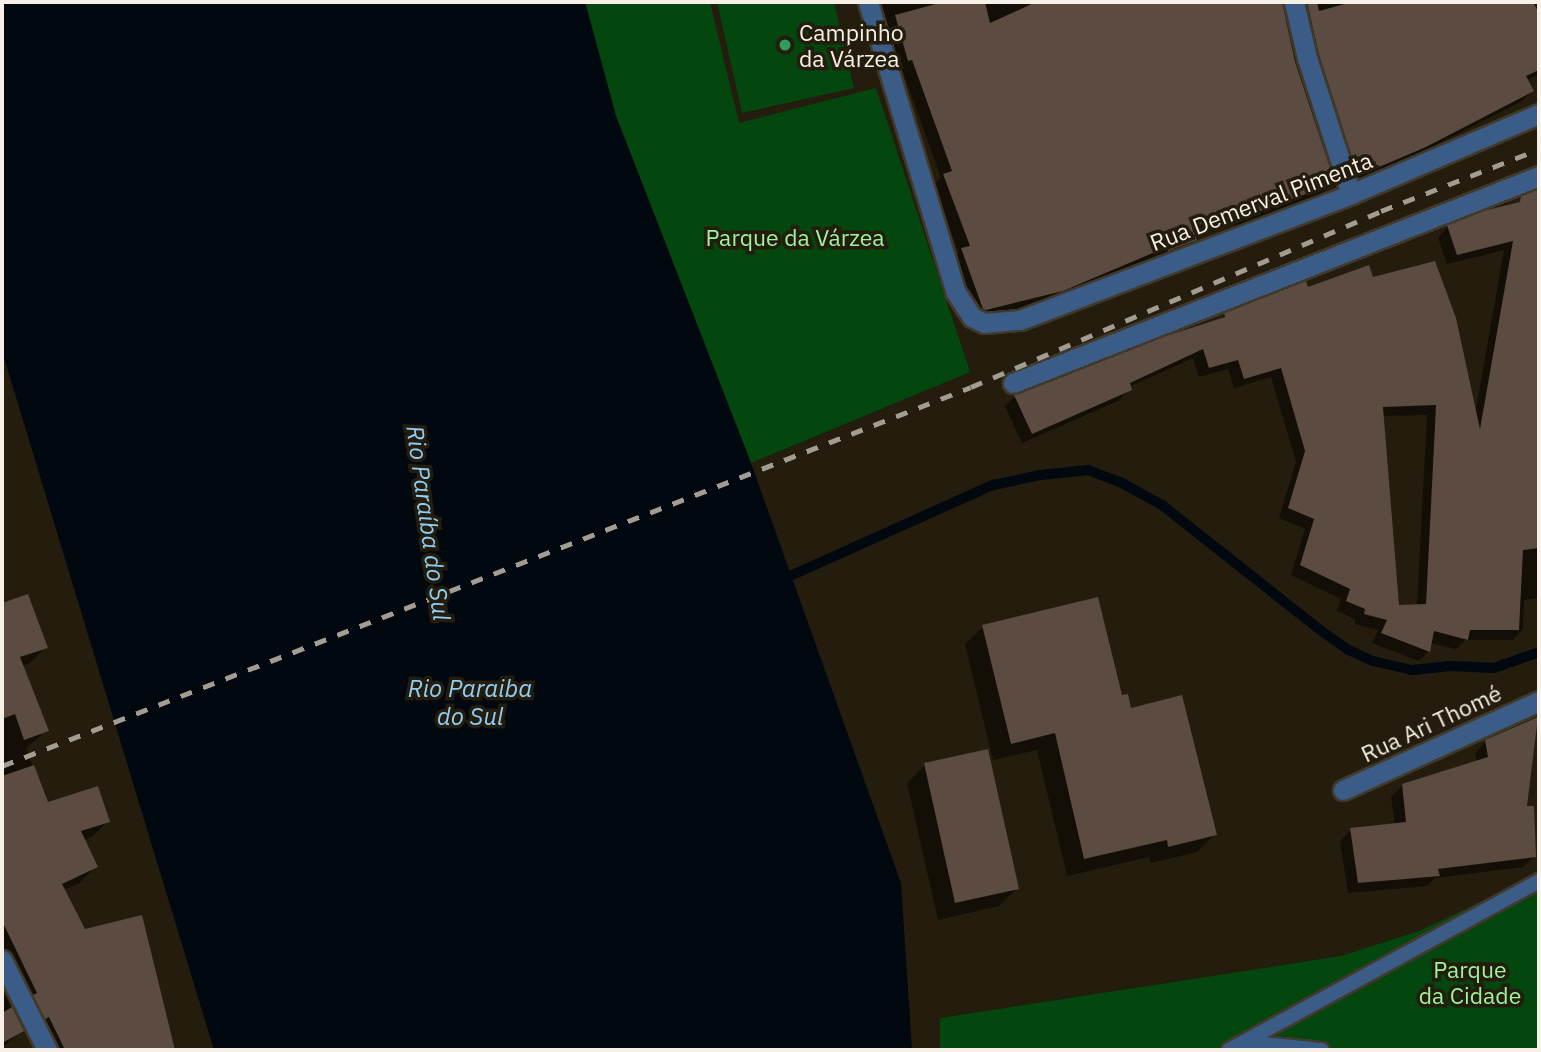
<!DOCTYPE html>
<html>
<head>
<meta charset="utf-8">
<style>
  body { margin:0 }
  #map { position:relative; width:1541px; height:1052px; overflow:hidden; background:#241c0d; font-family:"IBM Plex Sans",sans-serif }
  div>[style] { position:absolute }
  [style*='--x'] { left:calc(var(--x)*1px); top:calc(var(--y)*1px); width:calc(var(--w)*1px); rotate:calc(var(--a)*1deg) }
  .green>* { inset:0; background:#03460e }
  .water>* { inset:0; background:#01080f }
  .shadow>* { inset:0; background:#0007 }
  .stream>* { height:10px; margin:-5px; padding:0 5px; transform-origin:5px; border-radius:5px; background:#01080f }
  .building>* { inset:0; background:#5b4b40 }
  .roads { filter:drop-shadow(2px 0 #413a2b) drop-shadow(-2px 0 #413a2b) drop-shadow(0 2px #413a2b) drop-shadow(0 -2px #413a2b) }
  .service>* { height:14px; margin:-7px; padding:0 7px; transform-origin:7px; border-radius:7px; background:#3b5c87 }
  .minor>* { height:19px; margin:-9.5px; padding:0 9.5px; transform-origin:9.5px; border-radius:9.5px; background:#3b5c87 }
  .tertiary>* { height:19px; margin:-9.5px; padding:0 9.5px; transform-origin:9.5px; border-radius:9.5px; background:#3b5c87 }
  .rail>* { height:5px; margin-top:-2.5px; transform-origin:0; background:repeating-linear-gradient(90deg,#a39d91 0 12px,transparent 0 24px) }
  .dots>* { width:19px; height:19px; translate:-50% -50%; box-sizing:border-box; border:4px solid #241c0d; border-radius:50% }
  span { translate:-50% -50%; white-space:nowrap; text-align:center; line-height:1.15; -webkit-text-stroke:7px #241c0d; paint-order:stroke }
  .poi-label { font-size:23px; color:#f6f0e6 }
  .left { translate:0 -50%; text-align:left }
  .street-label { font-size:23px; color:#f6f0e6 }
  .park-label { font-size:23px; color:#9bf59c }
  .water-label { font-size:24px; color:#8ecffa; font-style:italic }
  .frame { position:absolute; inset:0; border:4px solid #f6f0e6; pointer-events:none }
</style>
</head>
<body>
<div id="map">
  <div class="green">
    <i style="clip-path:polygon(585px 2px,710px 2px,739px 123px,876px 88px,970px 372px,751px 463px,616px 116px)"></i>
    <i style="clip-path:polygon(717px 2px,834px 2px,854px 88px,742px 113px)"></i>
    <i style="clip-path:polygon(1539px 874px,1539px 1050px,940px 1050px,940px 1018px,1341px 956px,1419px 931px)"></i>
  </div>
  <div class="water">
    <i style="clip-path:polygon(2px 2px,585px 2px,616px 116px,751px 463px,901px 883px,912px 1050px,214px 1050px,2px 351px)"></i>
  </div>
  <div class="shadow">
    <i style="clip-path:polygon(881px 2px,1281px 2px,1294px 62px,1333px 183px,1322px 193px,1235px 226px,1232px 217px,1192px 233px,1195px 239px,1185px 249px,1158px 260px,1156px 256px,1051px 300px,975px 320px,952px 260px,959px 253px,933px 185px,941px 178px,902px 69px,898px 70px)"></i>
    <i style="clip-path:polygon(1289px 2px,1539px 2px,1539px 75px,1527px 80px,1532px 91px,1522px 101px,1414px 156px,1348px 185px)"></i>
    <i style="clip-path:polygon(evenodd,1539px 199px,1539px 598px,1524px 600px,1523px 629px,1513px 640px,1465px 640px,1456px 649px,1430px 643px,1429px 651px,1419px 661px,1372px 643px,1378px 630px,1355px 624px,1355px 619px,1337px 611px,1341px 599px,1291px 575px,1305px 529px,1279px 518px,1296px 462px,1271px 377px,1234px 388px,1228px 369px,1199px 377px,1193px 358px,1129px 387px,1120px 400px,1022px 443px,1005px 406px,1015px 396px,1219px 321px,1225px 315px,1307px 289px,1372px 279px,1475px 415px,1504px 250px,1447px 264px,1438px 237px,1448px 227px,1492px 210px,1539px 199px,1427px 415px,1417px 606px,1397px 606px,1382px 416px,1427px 415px)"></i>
    <i style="clip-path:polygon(27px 596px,46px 647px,30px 663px,22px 666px,46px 731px,26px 748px,47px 804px,108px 821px,92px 837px,83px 840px,95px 867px,80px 883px,63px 890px,84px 931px,173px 1050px,42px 1050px,2px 980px,2px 605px)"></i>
    <i style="clip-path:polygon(983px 627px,1121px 697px,1215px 834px,1197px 852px,1151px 863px,1149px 857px,1067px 876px,1037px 750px,993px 760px,965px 644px)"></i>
    <i style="clip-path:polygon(1486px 741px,1525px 807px,1535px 856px,1523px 867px,1435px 878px,1427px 886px,1348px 893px,1340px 841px,1351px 830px,1395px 825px,1391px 797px,1403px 785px,1477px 763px,1475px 753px)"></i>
    <i style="clip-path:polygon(925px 765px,1017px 888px,999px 906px,938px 920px,907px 783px)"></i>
    <i style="clip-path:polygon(2px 989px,22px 1030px,2px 1048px)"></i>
  </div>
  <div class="stream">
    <i style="--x:779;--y:581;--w:235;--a:-24.2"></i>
    <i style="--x:993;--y:485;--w:49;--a:-11.8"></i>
    <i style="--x:1041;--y:475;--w:47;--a:-6.1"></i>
    <i style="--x:1088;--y:470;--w:34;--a:21"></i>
    <i style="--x:1120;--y:482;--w:48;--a:28.7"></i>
    <i style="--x:1162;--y:505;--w:201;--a:38.3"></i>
    <i style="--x:1320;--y:630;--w:35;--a:35"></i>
    <i style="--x:1349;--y:650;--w:26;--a:25"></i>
    <i style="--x:1373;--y:661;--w:40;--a:13"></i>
    <i style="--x:1412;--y:670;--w:39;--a:-6"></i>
    <i style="--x:1451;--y:666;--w:43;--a:2.7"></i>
    <i style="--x:1494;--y:668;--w:48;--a:-19.6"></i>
  </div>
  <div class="building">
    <i style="clip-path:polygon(943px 2px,985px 2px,990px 23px,1036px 2px,1282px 2px,1295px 62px,1335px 183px,1245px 217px,1242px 208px,1192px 228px,1197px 240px,1168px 251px,1167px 247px,1063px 291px,986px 310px,983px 309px,961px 248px,970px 246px,943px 174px,952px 171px,912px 60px,908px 61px,895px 15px)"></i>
    <i style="clip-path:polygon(1307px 2px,1317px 2px,1319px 11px,1352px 2px,1533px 2px,1539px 13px,1539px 70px,1526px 76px,1534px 91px,1426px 147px,1358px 176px,1319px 55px)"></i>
    <i style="clip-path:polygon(evenodd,1539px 189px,1539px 548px,1523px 550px,1519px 630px,1470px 630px,1468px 640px,1434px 631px,1430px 652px,1381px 633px,1387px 620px,1364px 614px,1365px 609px,1346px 601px,1350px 589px,1300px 565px,1314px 519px,1288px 508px,1305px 451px,1281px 368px,1244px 379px,1238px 360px,1209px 368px,1203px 349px,1130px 383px,1132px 390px,1032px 434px,1014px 395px,1169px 335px,1225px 317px,1224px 313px,1306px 281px,1308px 287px,1369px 265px,1373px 277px,1435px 261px,1456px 318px,1480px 429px,1513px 241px,1457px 255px,1447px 225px,1487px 210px,1520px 202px,1521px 196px,1539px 189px,1436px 405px,1426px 604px,1399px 605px,1383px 407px,1436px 405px)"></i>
    <i style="clip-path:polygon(28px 594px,48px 648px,20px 657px,49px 731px,24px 740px,15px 714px,2px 719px,2px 603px)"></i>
    <i style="clip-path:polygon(1098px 597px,1122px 695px,1128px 694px,1131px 708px,1182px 695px,1217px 835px,1168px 847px,1167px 840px,1084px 859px,1055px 733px,1011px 744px,982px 625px)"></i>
    <i style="clip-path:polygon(1538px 717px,1527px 806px,1534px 806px,1536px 857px,1438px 869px,1440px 876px,1358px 883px,1350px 828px,1406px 822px,1402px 784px,1488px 757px,1485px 740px)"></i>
    <i style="clip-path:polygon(988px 749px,1019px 889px,955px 903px,924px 763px)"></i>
    <i style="clip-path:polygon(34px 765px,48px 802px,98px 786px,110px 822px,81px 831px,98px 867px,62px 884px,85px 929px,142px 915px,175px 1050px,65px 1050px,49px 1017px,45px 1019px,33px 995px,37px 993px,2px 921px,2px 776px)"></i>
    <i style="clip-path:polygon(12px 1007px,24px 1031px,2px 1043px,2px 1013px)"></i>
  </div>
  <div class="roads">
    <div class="service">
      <i style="--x:1245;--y:1042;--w:77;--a:5.9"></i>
      <i style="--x:1229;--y:1050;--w:353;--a:-28.6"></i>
    </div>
    <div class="minor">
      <i style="--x:868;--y:2;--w:302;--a:73.2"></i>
      <i style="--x:955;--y:291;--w:31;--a:57"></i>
      <i style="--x:972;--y:317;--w:13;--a:27"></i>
      <i style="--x:984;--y:323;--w:36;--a:-5"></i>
      <i style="--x:1020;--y:320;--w:354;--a:-20.8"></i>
      <i style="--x:1351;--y:194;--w:204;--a:-23.1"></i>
      <i style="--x:1294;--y:2;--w:57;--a:76.9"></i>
      <i style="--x:1307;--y:58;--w:143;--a:72.1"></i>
      <i style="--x:1013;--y:383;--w:565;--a:-21.48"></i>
      <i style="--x:1343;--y:790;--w:215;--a:-24.4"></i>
    </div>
    <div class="tertiary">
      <i style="--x:2;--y:960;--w:101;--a:63.4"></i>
    </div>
  </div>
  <div class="rail">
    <i style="--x:2;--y:766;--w:1040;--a:-21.36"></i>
    <i style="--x:971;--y:387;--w:446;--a:-23.2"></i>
    <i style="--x:1381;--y:211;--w:170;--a:-21.4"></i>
  </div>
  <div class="dots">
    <i style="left:785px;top:45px;background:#2e9e5b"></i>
  </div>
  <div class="poi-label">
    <span class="left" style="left:799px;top:45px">Campinho<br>da Várzea</span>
  </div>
  <div class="street-label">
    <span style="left:1261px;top:201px;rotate:-21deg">Rua Demerval Pimenta</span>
    <span style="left:1431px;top:723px;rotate:-25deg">Rua Ari Thomé</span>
  </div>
  <div class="park-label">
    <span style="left:795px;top:237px">Parque da Várzea</span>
    <span style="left:1470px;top:982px">Parque<br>da Cidade</span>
  </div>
  <div class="water-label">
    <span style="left:428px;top:523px;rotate:82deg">Rio Paraíba do Sul</span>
    <span style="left:470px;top:703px">Rio Paraiba<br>do Sul</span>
  </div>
  <div class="frame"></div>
</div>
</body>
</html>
